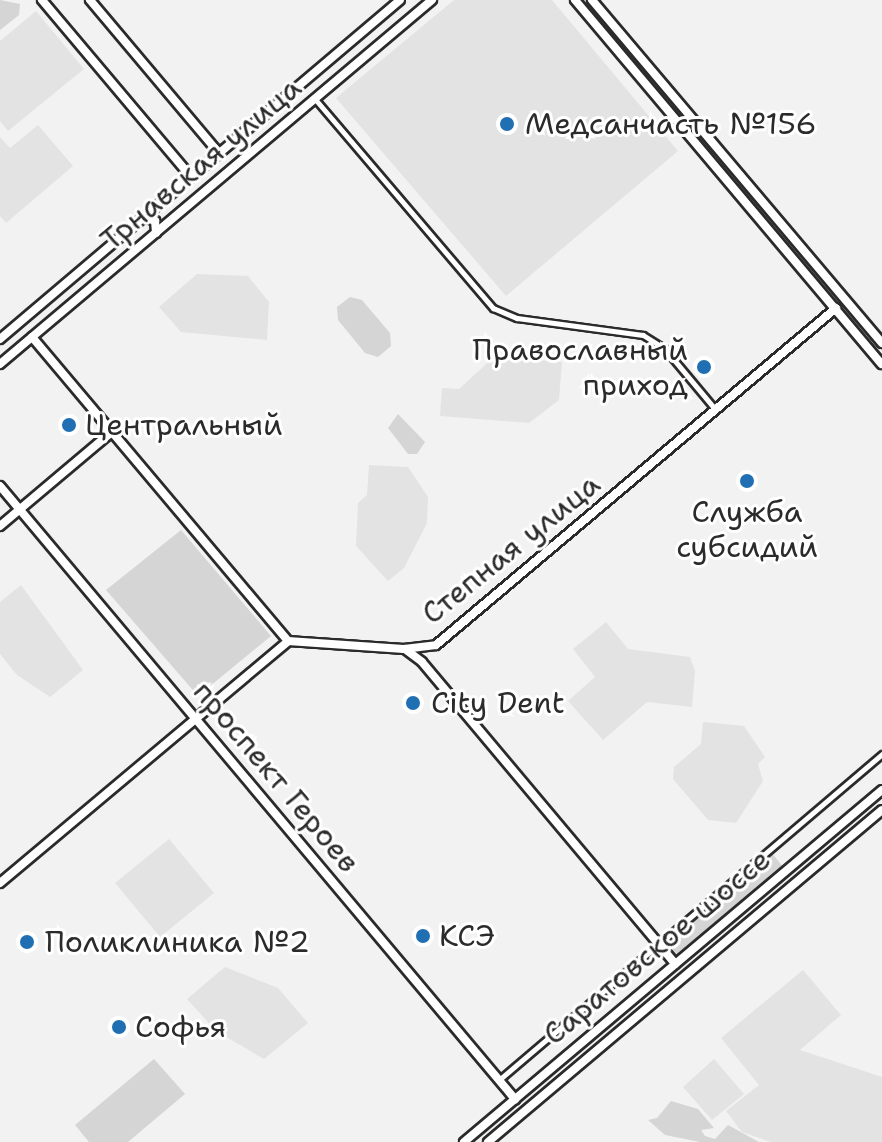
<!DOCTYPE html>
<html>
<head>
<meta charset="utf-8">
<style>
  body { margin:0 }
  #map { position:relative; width:882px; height:1142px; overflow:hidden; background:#f2f2f2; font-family:"Shantell Sans",sans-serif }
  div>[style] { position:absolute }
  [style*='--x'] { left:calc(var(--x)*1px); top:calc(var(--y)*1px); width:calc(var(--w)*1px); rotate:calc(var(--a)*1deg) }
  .built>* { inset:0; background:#e3e3e3 }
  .green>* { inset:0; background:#d5d5d5 }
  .roads { filter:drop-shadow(2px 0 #2b2b2b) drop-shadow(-2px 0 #2b2b2b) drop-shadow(0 2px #2b2b2b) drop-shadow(0 -2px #2b2b2b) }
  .street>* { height:5px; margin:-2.5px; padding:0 2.5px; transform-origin:2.5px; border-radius:2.5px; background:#fff }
  .secondary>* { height:8px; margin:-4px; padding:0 4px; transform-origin:4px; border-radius:4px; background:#fff }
  .primary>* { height:8px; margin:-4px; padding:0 4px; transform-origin:4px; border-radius:4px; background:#fff }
  .dots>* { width:22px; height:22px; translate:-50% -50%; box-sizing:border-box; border:4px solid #fff; border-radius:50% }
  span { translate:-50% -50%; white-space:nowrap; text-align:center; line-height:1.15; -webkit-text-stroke:6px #fff; paint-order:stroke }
  .poi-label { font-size:30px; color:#2b2b2b }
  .left { translate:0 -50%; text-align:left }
  .right { translate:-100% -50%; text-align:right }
  .street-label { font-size:30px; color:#2b2b2b }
</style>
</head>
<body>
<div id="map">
  <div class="built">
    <i style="clip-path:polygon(454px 0,552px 0,678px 151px,506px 296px,336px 98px)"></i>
    <i style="clip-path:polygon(36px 11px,84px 69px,8px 131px,0 121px,0 41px)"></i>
    <i style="clip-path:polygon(38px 125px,73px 166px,6px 223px,0 216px,0 137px,10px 148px)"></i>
    <i style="clip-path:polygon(197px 274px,248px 276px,269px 302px,267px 340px,181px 332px,159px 307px)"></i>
    <i style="clip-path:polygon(495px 356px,562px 362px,559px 400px,529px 423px,440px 416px,442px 388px,459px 389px)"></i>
    <i style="clip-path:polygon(369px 465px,408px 467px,428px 497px,427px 523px,404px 568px,388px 581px,356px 546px,358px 503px,367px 495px)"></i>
    <i style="clip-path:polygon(21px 585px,83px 670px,50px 697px,17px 675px,0 654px,0 602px)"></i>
    <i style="clip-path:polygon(606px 622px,628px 649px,690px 657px,695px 671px,692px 707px,647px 702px,603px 740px,568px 701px,595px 677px,573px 649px)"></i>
    <i style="clip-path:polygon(703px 722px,744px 726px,765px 757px,758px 764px,763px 781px,736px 823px,708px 820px,673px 779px,674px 767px,701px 744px)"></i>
    <i style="clip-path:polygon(169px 839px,214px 893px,160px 937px,115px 883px)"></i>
    <i style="clip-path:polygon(225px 967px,278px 988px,308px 1023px,264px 1059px,216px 1031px,187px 999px)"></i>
    <i style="clip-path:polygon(803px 970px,841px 1015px,800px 1050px,882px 1077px,882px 1142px,771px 1142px,742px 1132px,726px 1111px,759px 1085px,721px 1038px)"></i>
    <i style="clip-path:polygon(714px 1059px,744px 1094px,712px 1120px,683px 1087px)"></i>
  </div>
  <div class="green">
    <i style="clip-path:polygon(0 0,20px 4px,19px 15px,0 30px)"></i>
    <i style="clip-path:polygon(579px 0,589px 0,794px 250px,791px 251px)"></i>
    <i style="clip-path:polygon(803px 255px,862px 325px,862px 330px,798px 260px)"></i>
    <i style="clip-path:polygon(350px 297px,362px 300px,390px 333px,391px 346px,378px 357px,365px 353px,338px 320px,337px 307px)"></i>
    <i style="clip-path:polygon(398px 414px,425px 442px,417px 454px,408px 454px,388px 428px)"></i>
    <i style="clip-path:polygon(181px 530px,271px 636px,198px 696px,106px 590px)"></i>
    <i style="clip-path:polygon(772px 853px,783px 867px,675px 958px,664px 945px)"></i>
    <i style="clip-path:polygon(154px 1059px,185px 1094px,128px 1142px,89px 1142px,75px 1125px)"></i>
    <i style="clip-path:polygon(671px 1101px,698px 1109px,714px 1128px,701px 1130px,705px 1136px,715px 1139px,728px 1125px,759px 1142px,700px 1142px,665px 1135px,648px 1120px,657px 1118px)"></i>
  </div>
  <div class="roads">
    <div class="street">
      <i style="--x:315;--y:99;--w:275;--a:49.6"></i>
      <i style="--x:493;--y:308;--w:26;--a:23"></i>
      <i style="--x:517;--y:318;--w:127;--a:7.7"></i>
      <i style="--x:643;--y:335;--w:26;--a:32"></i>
      <i style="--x:665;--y:349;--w:78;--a:50.2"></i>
      <i style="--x:500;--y:1079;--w:502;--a:-40.39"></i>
    </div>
    <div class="secondary">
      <i style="--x:42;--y:0;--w:231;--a:49.9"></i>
      <i style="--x:90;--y:0;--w:200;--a:49.9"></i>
      <i style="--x:144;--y:217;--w:12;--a:20"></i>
      <i style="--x:155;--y:221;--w:12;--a:85"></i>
      <i style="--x:32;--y:337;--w:397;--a:49.9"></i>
      <i style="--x:0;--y:339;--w:524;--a:-40.28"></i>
      <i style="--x:0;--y:364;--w:565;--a:-40.12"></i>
      <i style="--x:0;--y:486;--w:801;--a:49.97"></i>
      <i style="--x:0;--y:526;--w:148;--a:-40.1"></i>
      <i style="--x:405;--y:649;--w:21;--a:37"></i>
      <i style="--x:422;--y:662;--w:394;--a:50"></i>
      <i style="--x:0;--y:883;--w:376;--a:-40"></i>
      <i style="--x:288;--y:641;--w:116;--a:3.9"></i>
      <i style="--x:404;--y:649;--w:32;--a:-7"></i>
      <i style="--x:436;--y:645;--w:523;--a:-40.11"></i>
    </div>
    <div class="primary">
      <i style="--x:575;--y:0;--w:476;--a:49.9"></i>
      <i style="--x:592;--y:0;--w:449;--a:49.8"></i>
      <i style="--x:464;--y:1142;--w:546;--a:-40.1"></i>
      <i style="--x:488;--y:1142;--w:515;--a:-40.12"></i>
    </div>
  </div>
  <div class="dots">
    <i style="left:507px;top:124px;background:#1f6fb2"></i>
    <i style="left:704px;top:367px;background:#1f6fb2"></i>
    <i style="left:69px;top:425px;background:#1f6fb2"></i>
    <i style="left:747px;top:481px;background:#1f6fb2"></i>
    <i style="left:413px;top:703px;background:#1f6fb2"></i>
    <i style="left:423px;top:936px;background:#1f6fb2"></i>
    <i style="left:27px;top:942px;background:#1f6fb2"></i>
    <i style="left:119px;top:1027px;background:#1f6fb2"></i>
  </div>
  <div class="poi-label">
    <span class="left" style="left:525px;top:124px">Медсанчасть №156</span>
    <span class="right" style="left:688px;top:367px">Православный<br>приход</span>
    <span class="left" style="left:85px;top:425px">Центральный</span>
    <span style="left:747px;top:529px">Служба<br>субсидий</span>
    <span class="left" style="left:431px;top:703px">City Dent</span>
    <span class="left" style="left:439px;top:936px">КСЭ</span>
    <span class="left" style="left:45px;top:942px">Поликлиника №2</span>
    <span class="left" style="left:135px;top:1027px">Софья</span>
  </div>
  <div class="street-label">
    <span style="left:201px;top:164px;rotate:-40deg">Трнавская улица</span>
    <span style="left:511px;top:549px;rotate:-39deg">Степная улица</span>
    <span style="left:276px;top:777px;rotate:50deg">проспект Героев</span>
    <span style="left:657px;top:947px;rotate:-40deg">Саратовское шоссе</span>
  </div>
</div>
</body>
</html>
